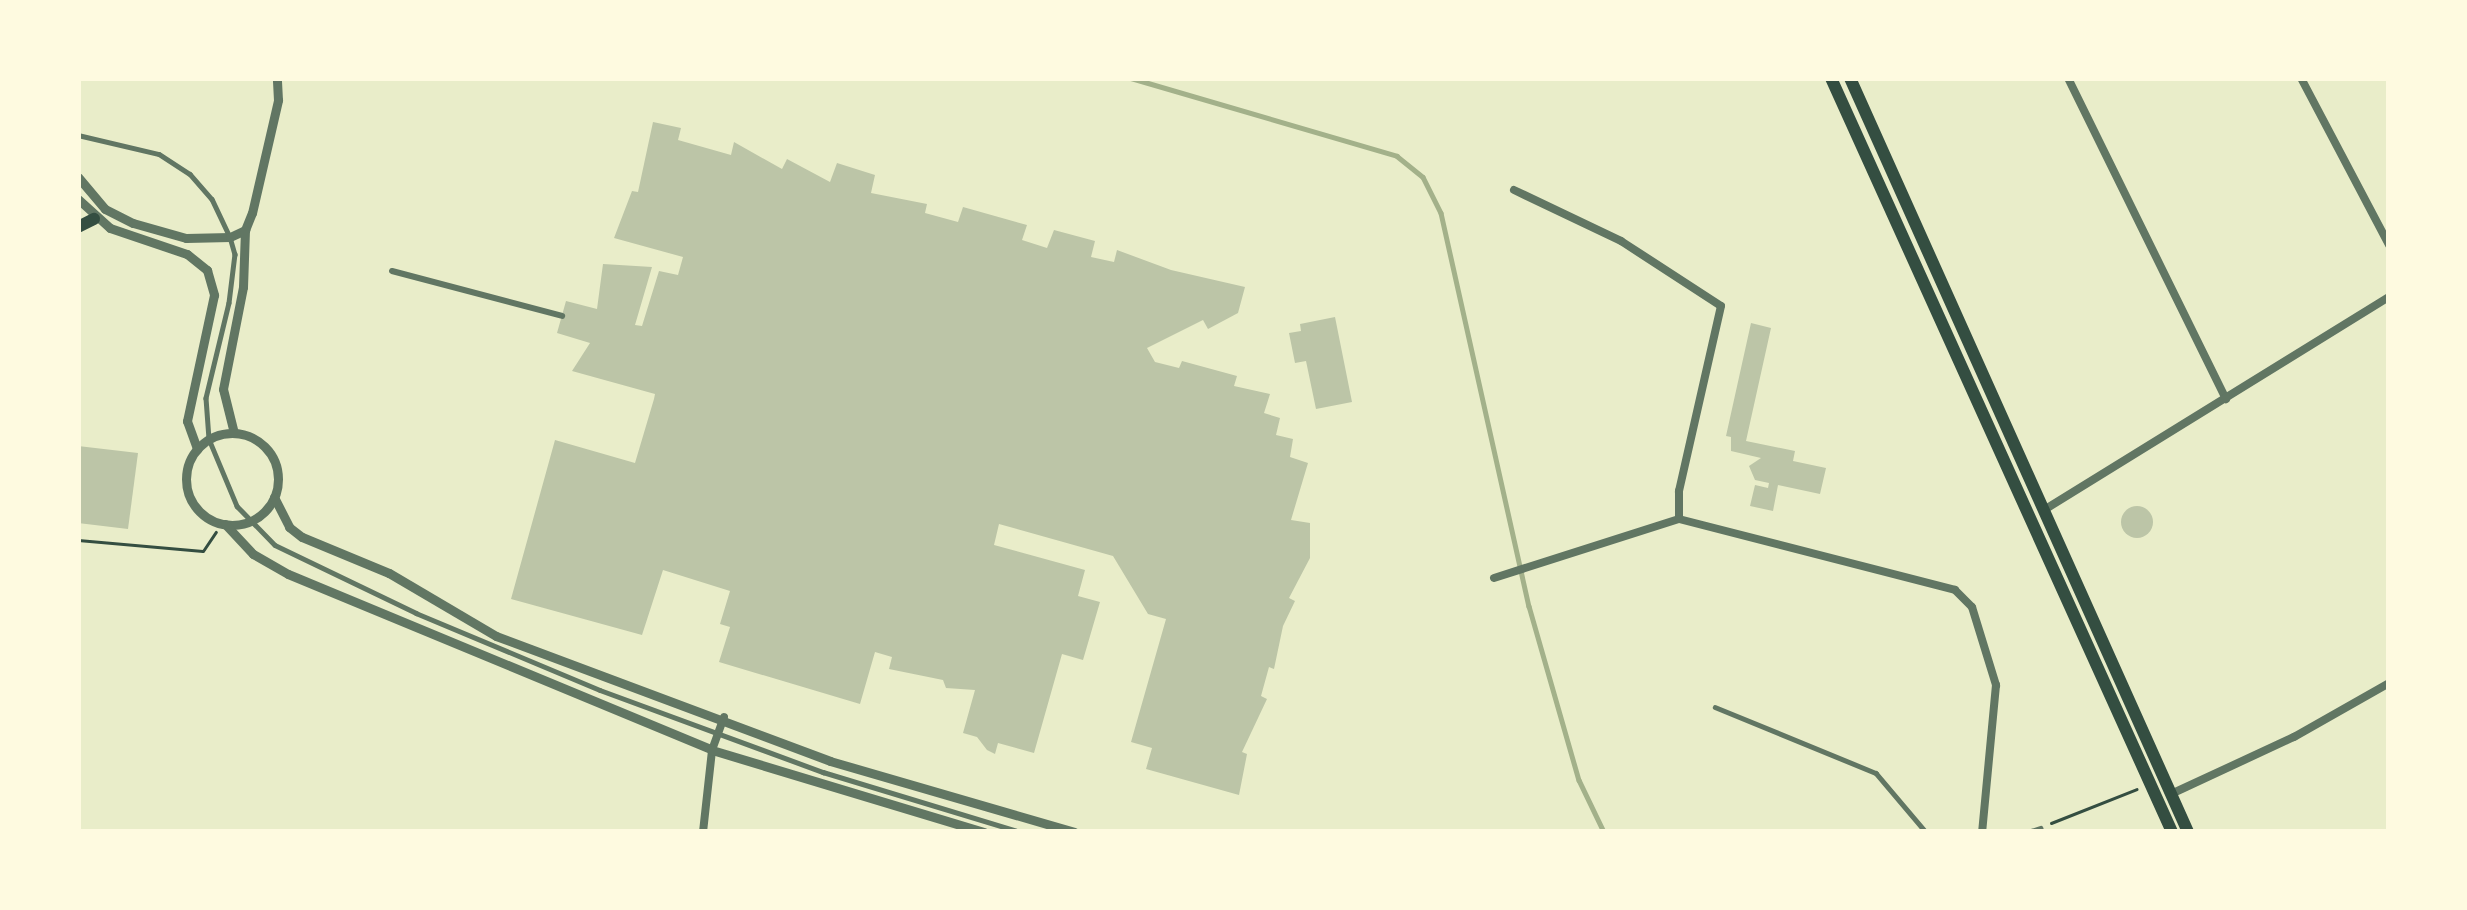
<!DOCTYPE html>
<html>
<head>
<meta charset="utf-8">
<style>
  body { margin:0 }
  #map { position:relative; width:2467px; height:910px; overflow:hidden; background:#e9edc9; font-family:Poppins,sans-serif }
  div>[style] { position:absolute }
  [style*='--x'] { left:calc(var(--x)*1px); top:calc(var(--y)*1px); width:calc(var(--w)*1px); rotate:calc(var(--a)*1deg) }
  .stream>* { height:4.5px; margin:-2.25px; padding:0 2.25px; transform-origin:2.25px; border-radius:2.25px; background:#a3b18a }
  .building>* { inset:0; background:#bcc5a7 }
  .round { border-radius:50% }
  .path>* { height:3px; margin:-1.5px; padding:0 1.5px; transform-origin:1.5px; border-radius:1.5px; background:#344e41 }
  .service>* { height:4.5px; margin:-2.25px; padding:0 2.25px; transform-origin:2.25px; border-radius:2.25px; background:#617663 }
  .pedestrian>* { height:6px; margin:-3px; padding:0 3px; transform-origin:3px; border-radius:3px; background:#617663 }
  .minor>* { height:8px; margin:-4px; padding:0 4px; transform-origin:4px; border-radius:4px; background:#617663 }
  .tertiary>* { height:9px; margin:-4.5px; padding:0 4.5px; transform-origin:4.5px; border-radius:4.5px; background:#617663 }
  .tertiary>.ring { margin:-4.5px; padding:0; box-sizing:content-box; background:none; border:9px solid #617663; border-radius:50% }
  .primary>* { height:12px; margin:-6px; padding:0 6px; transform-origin:6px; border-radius:6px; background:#344e41 }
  span { translate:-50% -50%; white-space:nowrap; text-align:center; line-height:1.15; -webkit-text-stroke:9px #fefae0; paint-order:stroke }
  .frame { position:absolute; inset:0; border:81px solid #fefae0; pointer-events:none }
</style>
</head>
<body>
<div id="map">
  <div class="stream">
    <i style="--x:1131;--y:78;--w:277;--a:16.3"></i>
    <i style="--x:1397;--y:156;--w:33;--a:39"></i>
    <i style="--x:1423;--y:177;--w:40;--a:63.4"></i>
    <i style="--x:1441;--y:213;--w:403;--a:77.4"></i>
    <i style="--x:1529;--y:606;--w:181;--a:74"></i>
    <i style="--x:1579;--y:780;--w:58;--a:64.3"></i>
  </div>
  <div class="building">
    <i style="clip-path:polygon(653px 122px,681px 128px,678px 140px,731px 155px,734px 142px,782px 169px,787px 159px,830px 182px,837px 163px,875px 175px,871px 193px,927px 204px,925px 213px,958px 222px,963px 207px,1027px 225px,1022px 240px,1047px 248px,1054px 230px,1095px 241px,1091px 257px,1114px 262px,1117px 250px,1171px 270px,1245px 287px,1238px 313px,1208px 329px,1203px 320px,1147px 348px,1155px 362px,1179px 368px,1182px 361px,1237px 376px,1234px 386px,1270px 394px,1264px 413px,1280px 418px,1276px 435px,1293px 439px,1290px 457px,1308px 463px,1291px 520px,1310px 523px,1310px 558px,1289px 598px,1295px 601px,1283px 626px,1274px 669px,1269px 667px,1261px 696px,1267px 699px,1242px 752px,1247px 754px,1239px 795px,1146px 769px,1152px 748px,1131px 742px,1166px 619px,1148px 614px,1113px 556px,999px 524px,994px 545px,1085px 570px,1078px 596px,1100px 602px,1083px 660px,1062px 654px,1034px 753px,998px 743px,995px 754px,987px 750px,977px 737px,963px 733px,975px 690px,946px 688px,943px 680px,889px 669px,892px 657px,875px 652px,860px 704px,719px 662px,730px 627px,720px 624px,730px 591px,663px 570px,642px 635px,511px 599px,555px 440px,635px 463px,654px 399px,655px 394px,572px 371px,590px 343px,557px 333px,566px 301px,597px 309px,603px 264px,652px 267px,635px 325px,642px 326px,659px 271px,678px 275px,683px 257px,614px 238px,632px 191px,638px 192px)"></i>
    <i style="clip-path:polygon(1335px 317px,1352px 402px,1316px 409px,1306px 361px,1295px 363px,1289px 333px,1301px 331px,1300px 324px)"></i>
    <i style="clip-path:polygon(1751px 323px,1771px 328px,1746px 441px,1795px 451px,1793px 461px,1826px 468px,1820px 494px,1778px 485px,1773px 511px,1750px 506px,1755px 485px,1768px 488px,1769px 483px,1755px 480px,1749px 466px,1761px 458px,1731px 451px,1731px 437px,1726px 436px)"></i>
    <i style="clip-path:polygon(78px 446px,138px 453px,128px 529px,78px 523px)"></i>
    <i class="round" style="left:2121px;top:506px;width:32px;height:32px"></i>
  </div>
  <div class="path">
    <i style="--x:78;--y:540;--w:125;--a:5"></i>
    <i style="--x:203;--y:551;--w:23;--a:-56"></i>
    <i style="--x:2051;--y:823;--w:92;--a:-21.6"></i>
  </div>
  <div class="service">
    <i style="--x:78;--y:135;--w:83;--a:13.2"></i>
    <i style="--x:159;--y:154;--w:37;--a:33"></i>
    <i style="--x:190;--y:174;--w:33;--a:49"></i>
    <i style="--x:212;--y:199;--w:42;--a:64.7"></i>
    <i style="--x:230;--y:237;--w:18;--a:74"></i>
    <i style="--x:235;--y:254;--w:49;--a:97"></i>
    <i style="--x:229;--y:303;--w:98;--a:103.6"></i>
    <i style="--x:206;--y:398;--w:41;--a:85.8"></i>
    <i style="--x:209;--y:439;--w:73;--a:67.3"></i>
    <i style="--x:237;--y:506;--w:54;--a:45.7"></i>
    <i style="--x:275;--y:545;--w:157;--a:25.7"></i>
    <i style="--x:416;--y:613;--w:199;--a:22.7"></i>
    <i style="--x:600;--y:690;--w:238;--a:20.2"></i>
    <i style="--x:823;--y:772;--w:207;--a:16.9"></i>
    <i style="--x:1715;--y:707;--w:174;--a:22.3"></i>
    <i style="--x:1876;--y:773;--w:77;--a:49.7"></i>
    <i style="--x:2028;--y:832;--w:13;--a:-18"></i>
  </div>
  <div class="pedestrian">
    <i style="--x:392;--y:271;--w:176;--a:14.8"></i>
  </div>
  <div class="minor">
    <i style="--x:2068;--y:78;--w:358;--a:63.8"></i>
    <i style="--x:2301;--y:78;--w:189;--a:62.2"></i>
    <i style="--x:1514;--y:190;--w:119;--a:25.5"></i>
    <i style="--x:1621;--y:241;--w:119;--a:33"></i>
    <i style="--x:1721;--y:306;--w:190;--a:102.8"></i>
    <i style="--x:1679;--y:491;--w:28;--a:90"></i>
    <i style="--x:2044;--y:510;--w:405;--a:-31.7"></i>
    <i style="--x:1494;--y:578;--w:194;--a:-17.7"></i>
    <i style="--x:1679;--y:519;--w:285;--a:14.4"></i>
    <i style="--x:1955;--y:590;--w:24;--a:45"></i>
    <i style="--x:1972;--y:607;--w:82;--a:72.9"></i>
    <i style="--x:1996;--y:685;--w:148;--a:95.4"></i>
    <i style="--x:2171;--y:794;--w:136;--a:-24.9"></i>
    <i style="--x:2294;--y:737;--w:109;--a:-29.6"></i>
    <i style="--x:703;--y:832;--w:82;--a:-83.7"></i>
    <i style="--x:712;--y:750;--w:35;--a:-70"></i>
  </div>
  <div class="tertiary">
    <i style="--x:78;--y:177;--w:42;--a:49.8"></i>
    <i style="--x:105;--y:209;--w:31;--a:27"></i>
    <i style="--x:133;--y:223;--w:55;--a:15.8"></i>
    <i style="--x:186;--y:238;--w:44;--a:-1.3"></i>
    <i style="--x:230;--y:237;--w:17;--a:-25"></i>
    <i style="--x:245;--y:230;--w:18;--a:-68"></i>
    <i style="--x:252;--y:213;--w:116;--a:-77"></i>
    <i style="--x:278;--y:100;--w:22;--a:-93"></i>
    <i style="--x:78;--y:199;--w:43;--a:42.2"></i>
    <i style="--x:110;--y:228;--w:81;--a:18.7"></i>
    <i style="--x:187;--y:254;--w:26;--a:39"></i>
    <i style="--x:207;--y:270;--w:26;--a:74"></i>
    <i style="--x:214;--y:295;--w:129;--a:102.1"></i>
    <i style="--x:187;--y:421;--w:30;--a:70"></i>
    <i style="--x:234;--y:433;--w:45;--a:-104"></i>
    <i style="--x:223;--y:389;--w:104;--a:-78.9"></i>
    <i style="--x:243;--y:287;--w:57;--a:-88"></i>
    <i class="ring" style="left:186px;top:433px;width:83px;height:83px"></i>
    <i style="--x:274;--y:497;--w:34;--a:63"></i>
    <i style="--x:289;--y:527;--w:16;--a:38"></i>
    <i style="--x:302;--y:537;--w:94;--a:22.5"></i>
    <i style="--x:389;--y:573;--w:124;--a:30.5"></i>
    <i style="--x:496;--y:636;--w:357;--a:20.5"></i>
    <i style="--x:830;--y:761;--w:254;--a:16.2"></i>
    <i style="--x:225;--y:524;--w:41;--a:47"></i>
    <i style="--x:253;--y:554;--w:40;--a:29.7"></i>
    <i style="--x:288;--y:574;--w:459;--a:22.5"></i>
    <i style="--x:712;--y:750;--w:284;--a:16.8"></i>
  </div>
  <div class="primary">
    <i style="--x:1831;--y:78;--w:828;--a:65.66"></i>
    <i style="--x:1850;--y:78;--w:826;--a:65.85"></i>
    <i style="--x:78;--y:227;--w:18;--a:-27"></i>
  </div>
  <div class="frame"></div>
</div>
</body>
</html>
